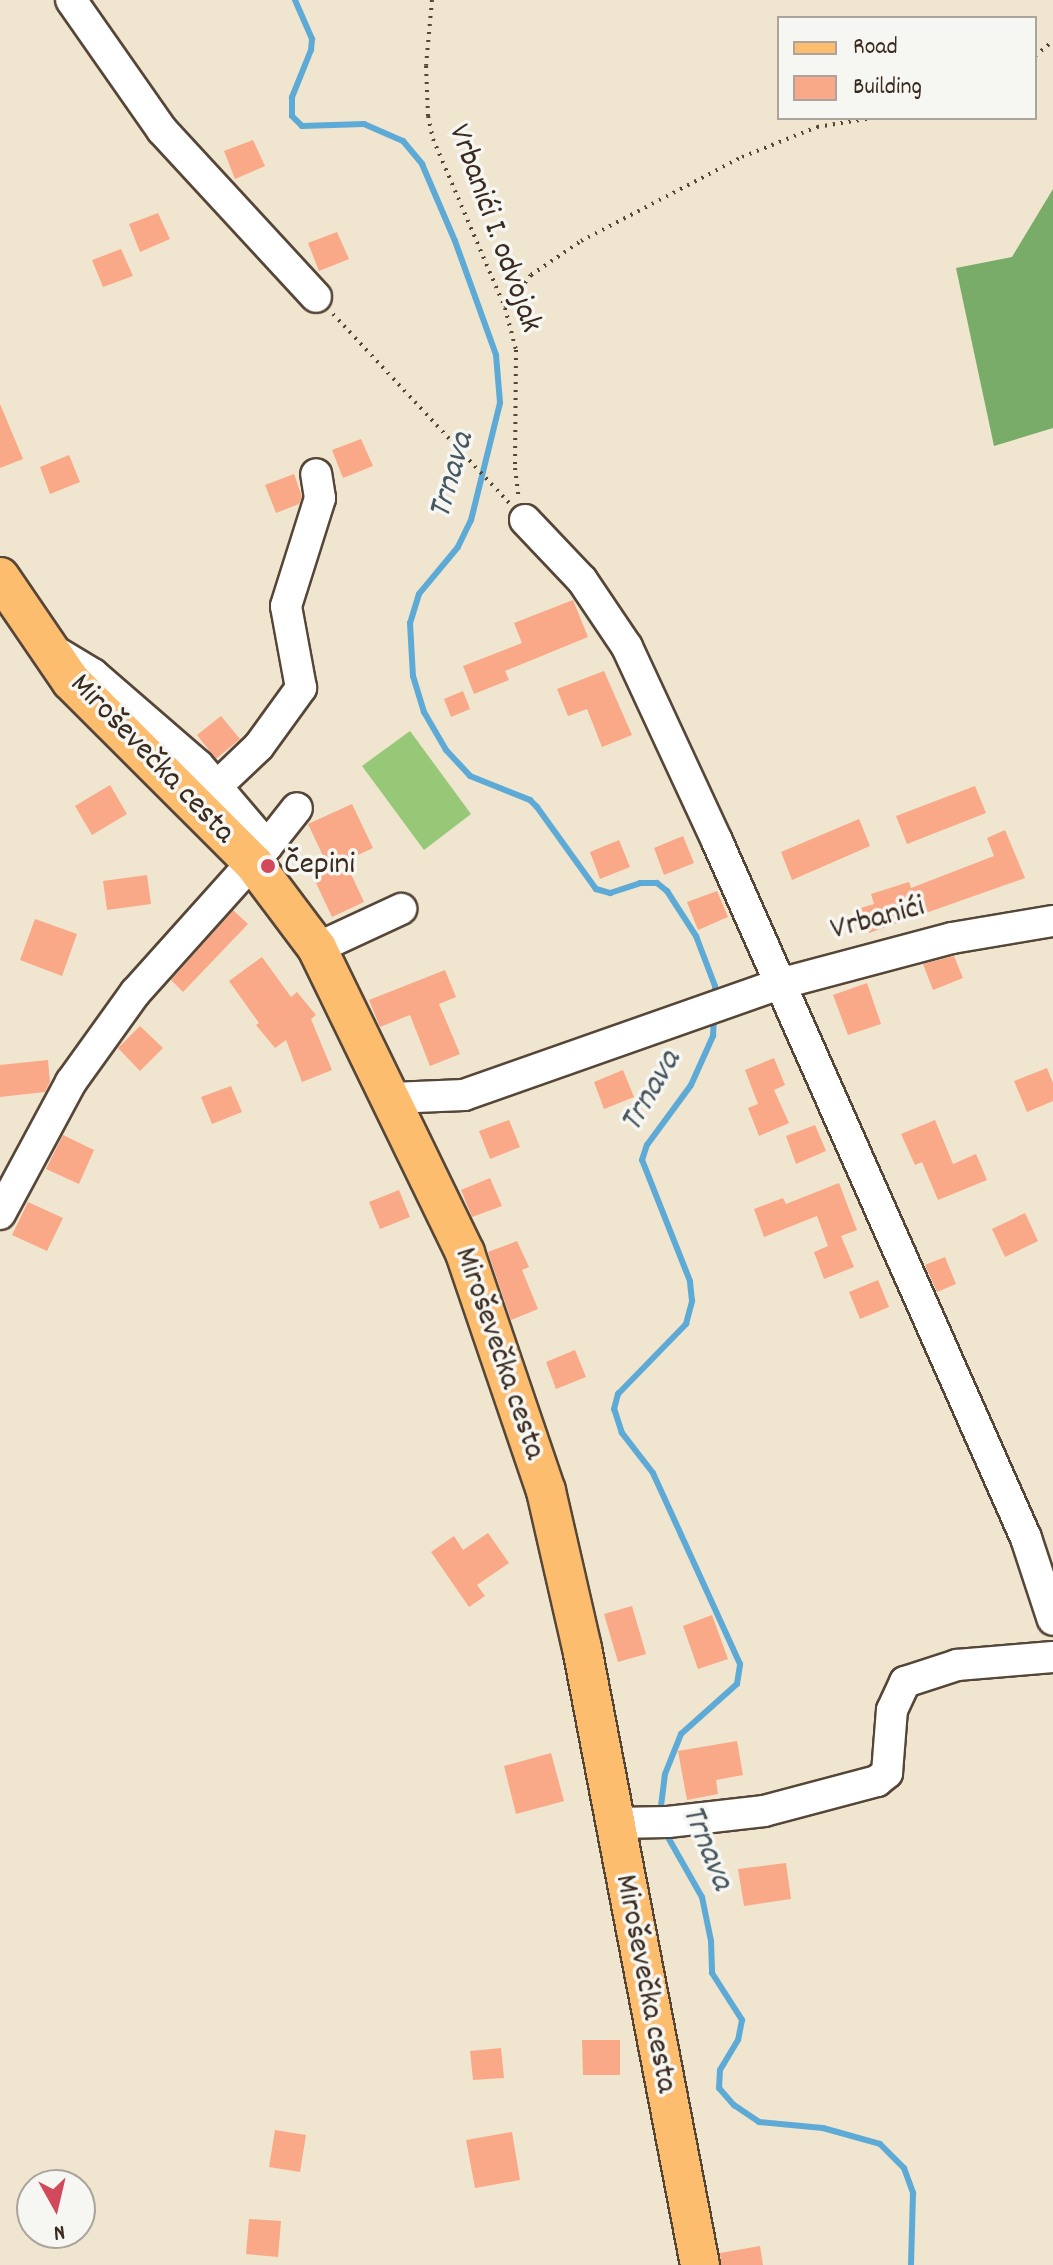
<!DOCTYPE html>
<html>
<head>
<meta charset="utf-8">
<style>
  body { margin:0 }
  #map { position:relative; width:1053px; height:2265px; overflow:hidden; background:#f0e5ce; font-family:Dekko,sans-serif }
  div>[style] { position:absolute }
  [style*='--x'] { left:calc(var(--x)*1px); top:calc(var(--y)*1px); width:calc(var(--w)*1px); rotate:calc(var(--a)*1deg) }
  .green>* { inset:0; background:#97c878 }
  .forest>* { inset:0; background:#79ac68 }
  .stream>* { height:6px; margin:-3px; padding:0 3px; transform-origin:3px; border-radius:3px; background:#5eaad7 }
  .building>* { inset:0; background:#f9a988 }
  .path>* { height:4px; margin-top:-2px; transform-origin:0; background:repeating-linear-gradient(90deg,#564638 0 2px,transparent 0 8px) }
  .roads { filter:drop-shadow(2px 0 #564638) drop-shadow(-2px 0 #564638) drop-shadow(0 2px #564638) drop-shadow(0 -2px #564638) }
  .minor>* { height:30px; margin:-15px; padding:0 15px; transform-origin:15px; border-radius:15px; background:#fff }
  .major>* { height:38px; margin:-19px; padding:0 19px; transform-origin:19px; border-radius:19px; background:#fcbd6f }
  .dots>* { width:22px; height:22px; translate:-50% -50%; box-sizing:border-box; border:4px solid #f6f6f2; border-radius:50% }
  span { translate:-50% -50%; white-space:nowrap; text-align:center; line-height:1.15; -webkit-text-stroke:7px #f6f6f2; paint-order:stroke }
  .street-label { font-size:32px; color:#3b2a1e }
  .poi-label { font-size:32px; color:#3b2a1e }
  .left { translate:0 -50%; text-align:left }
  .water-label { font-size:34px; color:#47575f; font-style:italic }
  .legend { position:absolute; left:777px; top:16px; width:260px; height:104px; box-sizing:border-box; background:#f6f6f2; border:2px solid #aba49d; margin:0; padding:10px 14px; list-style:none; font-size:24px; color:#3b2a1e }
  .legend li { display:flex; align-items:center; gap:16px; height:40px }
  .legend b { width:40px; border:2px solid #aba49d }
  .north { position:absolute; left:16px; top:2169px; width:80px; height:80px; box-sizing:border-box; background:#f6f6f2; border:2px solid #aba49d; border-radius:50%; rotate:172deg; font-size:22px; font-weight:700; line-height:32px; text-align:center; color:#3b2a1e }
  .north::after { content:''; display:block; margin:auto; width:28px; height:36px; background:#d1495b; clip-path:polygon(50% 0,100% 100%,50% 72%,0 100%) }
</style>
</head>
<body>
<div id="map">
  <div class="green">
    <i style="clip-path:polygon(410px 731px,471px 814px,424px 850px,362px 766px)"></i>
  </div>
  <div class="forest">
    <i style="clip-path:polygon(1053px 189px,1053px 428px,994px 446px,956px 268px,1012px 257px)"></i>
  </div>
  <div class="stream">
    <i style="--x:295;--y:0;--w:43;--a:66.4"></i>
    <i style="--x:312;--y:39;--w:11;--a:95"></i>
    <i style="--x:311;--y:50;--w:51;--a:112"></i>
    <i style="--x:292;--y:97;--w:19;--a:90"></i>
    <i style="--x:292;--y:116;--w:14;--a:45"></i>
    <i style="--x:302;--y:126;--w:62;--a:-1.8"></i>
    <i style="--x:364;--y:124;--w:43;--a:23.6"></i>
    <i style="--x:403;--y:141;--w:30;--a:50"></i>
    <i style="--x:422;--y:164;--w:84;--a:66.8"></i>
    <i style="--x:455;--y:241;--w:121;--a:70.2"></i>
    <i style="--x:496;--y:355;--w:48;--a:85.2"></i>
    <i style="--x:500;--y:403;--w:121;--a:103.9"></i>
    <i style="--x:471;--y:520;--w:30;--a:116"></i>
    <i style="--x:458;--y:547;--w:61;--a:129.7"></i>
    <i style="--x:419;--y:594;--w:30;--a:107"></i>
    <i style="--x:410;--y:623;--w:53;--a:86.8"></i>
    <i style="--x:413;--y:676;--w:38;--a:73"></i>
    <i style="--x:424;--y:712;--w:44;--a:59.9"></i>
    <i style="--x:446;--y:750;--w:35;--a:47"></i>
    <i style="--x:470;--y:776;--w:65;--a:21.8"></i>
    <i style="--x:530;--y:800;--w:10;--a:45"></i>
    <i style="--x:537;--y:807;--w:101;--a:54.3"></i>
    <i style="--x:596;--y:889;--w:15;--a:16"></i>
    <i style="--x:610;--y:893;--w:32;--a:-18"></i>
    <i style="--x:640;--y:883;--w:17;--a:0"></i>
    <i style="--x:657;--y:883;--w:13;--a:39"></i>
    <i style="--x:667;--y:891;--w:54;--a:57.2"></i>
    <i style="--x:696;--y:936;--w:53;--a:69.2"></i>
    <i style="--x:715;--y:986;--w:10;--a:90"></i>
    <i style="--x:660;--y:1814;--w:40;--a:-82.9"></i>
    <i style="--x:665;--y:1774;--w:43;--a:-68.2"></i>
    <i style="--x:681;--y:1734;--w:75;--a:-41.8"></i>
    <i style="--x:737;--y:1684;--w:20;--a:-81"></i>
    <i style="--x:740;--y:1664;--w:210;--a:-114.5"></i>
    <i style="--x:653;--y:1473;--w:51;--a:-127.8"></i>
    <i style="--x:622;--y:1433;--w:25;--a:-108"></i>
    <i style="--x:614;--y:1409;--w:16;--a:-75"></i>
    <i style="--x:618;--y:1394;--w:98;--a:-45.8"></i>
    <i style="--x:686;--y:1324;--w:24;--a:-75"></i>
    <i style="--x:692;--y:1301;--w:20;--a:-96"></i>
    <i style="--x:690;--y:1281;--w:130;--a:-111.6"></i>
    <i style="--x:642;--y:1160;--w:16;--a:-72"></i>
    <i style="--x:647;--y:1145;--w:74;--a:-53.7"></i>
    <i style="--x:691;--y:1085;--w:54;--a:-65.8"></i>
    <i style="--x:713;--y:1036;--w:21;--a:-87"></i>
    <i style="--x:665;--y:1832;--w:75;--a:60.4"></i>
    <i style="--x:702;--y:1897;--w:45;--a:78.4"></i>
    <i style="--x:711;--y:1941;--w:32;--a:88"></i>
    <i style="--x:712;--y:1973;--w:56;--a:57.4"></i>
    <i style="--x:742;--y:2020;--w:20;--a:101"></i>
    <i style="--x:738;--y:2040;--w:35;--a:121"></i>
    <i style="--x:720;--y:2070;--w:18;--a:93"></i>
    <i style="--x:719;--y:2088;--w:23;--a:49"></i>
    <i style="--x:734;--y:2105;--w:30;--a:34"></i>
    <i style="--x:759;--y:2122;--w:64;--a:5.4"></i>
    <i style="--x:823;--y:2128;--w:59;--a:15.7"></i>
    <i style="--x:880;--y:2144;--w:34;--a:45"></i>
    <i style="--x:904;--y:2168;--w:27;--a:70"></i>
    <i style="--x:913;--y:2193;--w:72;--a:91.6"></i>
  </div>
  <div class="building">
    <i style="clip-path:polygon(253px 140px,265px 166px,235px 179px,224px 151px)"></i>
    <i style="clip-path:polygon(158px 213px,170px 239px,140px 252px,129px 224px)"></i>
    <i style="clip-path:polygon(337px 232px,349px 259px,319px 271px,308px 243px)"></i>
    <i style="clip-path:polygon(121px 249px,133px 276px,103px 287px,92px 260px)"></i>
    <i style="clip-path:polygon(0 404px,23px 459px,0 468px)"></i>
    <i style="clip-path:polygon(361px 439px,373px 466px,343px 478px,332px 450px)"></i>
    <i style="clip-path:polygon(69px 455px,80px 482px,50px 494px,40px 467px)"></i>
    <i style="clip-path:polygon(294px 474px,302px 497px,299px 504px,276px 513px,265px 485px)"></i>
    <i style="clip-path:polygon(573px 600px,588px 637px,505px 671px,509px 680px,474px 694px,463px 666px,522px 643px,514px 623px)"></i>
    <i style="clip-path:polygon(604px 671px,632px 735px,602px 747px,587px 709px,568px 716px,557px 689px)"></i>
    <i style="clip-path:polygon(463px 691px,470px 709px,451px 717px,444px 699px)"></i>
    <i style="clip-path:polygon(221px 716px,240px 739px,216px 759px,197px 735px)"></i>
    <i style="clip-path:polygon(110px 785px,127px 814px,92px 835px,75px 806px)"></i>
    <i style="clip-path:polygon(975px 786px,986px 813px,907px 844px,896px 816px)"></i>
    <i style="clip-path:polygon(352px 804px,373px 848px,345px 861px,364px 902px,332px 917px,309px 868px,325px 860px,308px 824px)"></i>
    <i style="clip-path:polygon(859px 819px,870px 846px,792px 880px,781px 852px)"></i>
    <i style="clip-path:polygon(1005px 830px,1025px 878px,869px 933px,861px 908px,874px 904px,871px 894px,909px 882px,911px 888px,994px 856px,987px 838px)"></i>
    <i style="clip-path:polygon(683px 836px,694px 863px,664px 875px,654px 848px)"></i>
    <i style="clip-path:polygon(619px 840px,630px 867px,600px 879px,590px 852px)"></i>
    <i style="clip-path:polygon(147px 875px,151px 904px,107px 910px,103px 881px)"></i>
    <i style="clip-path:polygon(717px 891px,728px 917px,698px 930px,687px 902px)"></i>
    <i style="clip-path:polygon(233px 910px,248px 924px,183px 992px,171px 980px)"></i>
    <i style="clip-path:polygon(35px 919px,77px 934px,62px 976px,20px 960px)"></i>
    <i style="clip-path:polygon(954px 956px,963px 978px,933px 990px,923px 964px)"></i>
    <i style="clip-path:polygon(262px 957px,291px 997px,297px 992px,316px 1015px,311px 1019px,332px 1070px,302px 1082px,286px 1040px,275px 1048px,256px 1025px,259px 1023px,229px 981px)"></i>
    <i style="clip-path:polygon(445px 970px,456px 997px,439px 1004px,460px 1054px,430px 1066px,410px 1015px,380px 1027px,369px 1000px)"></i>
    <i style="clip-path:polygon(867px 983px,881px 1024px,848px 1035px,833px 995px)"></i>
    <i style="clip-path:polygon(140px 1026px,163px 1048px,140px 1071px,118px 1048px)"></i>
    <i style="clip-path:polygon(774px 1058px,785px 1085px,774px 1090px,789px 1123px,759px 1136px,748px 1108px,758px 1104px,745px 1070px)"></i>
    <i style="clip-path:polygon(48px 1060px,50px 1082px,45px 1092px,0 1097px,0 1065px)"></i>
    <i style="clip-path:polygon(1047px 1068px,1053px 1083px,1053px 1101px,1027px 1112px,1014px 1081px)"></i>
    <i style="clip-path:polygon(623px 1070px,634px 1097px,604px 1109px,594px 1082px)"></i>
    <i style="clip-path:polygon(231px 1086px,242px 1112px,212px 1124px,201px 1097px)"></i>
    <i style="clip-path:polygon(509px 1120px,520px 1147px,490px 1159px,479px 1131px)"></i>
    <i style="clip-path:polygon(935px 1120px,953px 1164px,976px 1154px,987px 1180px,938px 1200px,922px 1162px,915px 1165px,901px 1134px)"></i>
    <i style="clip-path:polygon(815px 1125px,826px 1151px,796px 1164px,786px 1136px)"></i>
    <i style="clip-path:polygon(63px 1135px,94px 1150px,79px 1184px,46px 1169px)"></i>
    <i style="clip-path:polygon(490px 1178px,502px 1206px,472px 1217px,461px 1190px)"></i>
    <i style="clip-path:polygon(839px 1183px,857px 1230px,841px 1236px,854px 1267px,824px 1279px,814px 1252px,828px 1246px,817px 1216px,764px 1237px,754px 1209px,783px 1198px,786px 1204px)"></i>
    <i style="clip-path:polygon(399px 1190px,410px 1217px,380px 1229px,369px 1202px)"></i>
    <i style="clip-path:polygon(28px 1202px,63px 1218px,47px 1251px,12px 1235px)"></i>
    <i style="clip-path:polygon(1025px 1213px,1038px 1241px,1005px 1257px,992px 1229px)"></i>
    <i style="clip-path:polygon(517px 1241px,529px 1267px,522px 1270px,538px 1309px,511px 1320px,488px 1252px)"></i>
    <i style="clip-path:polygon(945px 1257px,956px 1284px,937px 1292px,925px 1265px)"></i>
    <i style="clip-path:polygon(878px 1280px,889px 1307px,860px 1319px,849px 1292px)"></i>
    <i style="clip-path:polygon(575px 1350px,586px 1377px,556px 1389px,546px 1362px)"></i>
    <i style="clip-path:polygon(488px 1533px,509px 1563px,477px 1585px,485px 1596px,469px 1607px,431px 1552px,454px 1536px,463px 1550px)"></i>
    <i style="clip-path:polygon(632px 1606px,646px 1654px,618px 1662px,604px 1614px)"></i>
    <i style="clip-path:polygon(712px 1615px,728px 1659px,698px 1669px,683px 1626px)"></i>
    <i style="clip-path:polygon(737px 1741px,743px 1775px,716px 1780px,718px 1794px,687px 1800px,678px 1751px)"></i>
    <i style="clip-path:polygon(551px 1753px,564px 1801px,516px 1814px,504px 1766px)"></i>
    <i style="clip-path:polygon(786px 1863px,791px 1899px,744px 1906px,738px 1869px)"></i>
    <i style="clip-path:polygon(582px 2040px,620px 2040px,620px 2075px,583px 2075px)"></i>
    <i style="clip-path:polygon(501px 2048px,504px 2078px,473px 2080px,470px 2051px)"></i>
    <i style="clip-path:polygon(275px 2130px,306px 2135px,300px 2172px,269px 2167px)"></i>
    <i style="clip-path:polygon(512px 2132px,520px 2180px,475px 2188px,466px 2140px)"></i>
    <i style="clip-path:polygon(249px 2219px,281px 2221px,278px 2257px,246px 2254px)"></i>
    <i style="clip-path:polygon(760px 2246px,763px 2265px,721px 2265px,720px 2253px)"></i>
  </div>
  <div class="path">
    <i style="--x:432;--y:0;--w:66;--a:95.2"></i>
    <i style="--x:426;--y:66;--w:50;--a:87.7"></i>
    <i style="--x:428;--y:116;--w:24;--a:78"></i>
    <i style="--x:433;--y:139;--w:184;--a:66.9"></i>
    <i style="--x:505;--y:308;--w:43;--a:75.3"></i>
    <i style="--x:516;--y:350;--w:118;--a:90.5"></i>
    <i style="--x:515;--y:468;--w:31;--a:83"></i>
    <i style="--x:1035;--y:56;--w:23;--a:-40"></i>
    <i style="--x:505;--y:308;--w:42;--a:-51.8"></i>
    <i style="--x:531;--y:275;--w:60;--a:-34.2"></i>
    <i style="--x:581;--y:241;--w:182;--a:-27.6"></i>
    <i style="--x:742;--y:157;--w:81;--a:-21.8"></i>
    <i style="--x:817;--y:127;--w:56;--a:-9.3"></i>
    <i style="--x:333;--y:314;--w:260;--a:47"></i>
  </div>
  <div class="roads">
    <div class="minor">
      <i style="--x:71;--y:0;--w:159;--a:55"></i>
      <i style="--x:162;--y:130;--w:227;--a:47.3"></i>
      <i style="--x:525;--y:520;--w:83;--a:46.5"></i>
      <i style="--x:582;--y:580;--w:81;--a:56.1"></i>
      <i style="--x:627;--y:647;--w:214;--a:65.1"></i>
      <i style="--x:717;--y:841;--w:762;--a:66.09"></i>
      <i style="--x:1026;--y:1538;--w:86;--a:71.8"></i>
      <i style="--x:216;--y:787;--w:59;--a:-43.6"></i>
      <i style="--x:259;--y:746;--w:72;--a:-54.1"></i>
      <i style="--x:301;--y:688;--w:83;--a:-100.4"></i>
      <i style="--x:286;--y:606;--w:113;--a:-72.5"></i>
      <i style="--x:320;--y:498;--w:24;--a:-99"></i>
      <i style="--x:267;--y:846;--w:48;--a:-51.7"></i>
      <i style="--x:317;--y:948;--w:93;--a:-24.9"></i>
      <i style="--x:392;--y:1098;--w:72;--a:-2.4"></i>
      <i style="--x:464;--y:1095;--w:334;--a:-19.4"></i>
      <i style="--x:779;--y:984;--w:179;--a:-14.9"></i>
      <i style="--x:952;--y:938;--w:102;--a:-9.6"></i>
      <i style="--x:0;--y:1214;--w:150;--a:-61.7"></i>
      <i style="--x:71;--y:1082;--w:110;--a:-54.3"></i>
      <i style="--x:135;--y:993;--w:198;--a:-48.1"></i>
      <i style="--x:267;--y:846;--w:106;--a:-130.4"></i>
      <i style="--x:198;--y:765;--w:139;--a:-139.1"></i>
      <i style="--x:93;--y:674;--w:47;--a:-149"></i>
      <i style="--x:614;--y:1823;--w:54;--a:-1.1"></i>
      <i style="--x:668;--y:1822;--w:97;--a:-6.5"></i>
      <i style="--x:764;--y:1811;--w:117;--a:-14.9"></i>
      <i style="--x:877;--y:1781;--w:13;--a:-39"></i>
      <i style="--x:887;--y:1773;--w:63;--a:-85.5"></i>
      <i style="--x:892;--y:1710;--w:31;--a:-65"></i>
      <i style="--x:905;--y:1682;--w:55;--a:-18.1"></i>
      <i style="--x:957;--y:1665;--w:96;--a:-4.8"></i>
    </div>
    <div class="major">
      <i style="--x:0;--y:577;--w:126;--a:55.7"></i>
      <i style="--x:71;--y:681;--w:259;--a:45"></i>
      <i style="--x:254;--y:864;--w:105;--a:53.1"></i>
      <i style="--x:317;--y:948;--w:339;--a:64.1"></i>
      <i style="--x:465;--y:1253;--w:251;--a:71.2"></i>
      <i style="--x:546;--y:1491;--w:161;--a:77.1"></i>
      <i style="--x:582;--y:1648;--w:628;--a:79.17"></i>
    </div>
  </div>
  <div class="dots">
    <i style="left:268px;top:866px;background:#d1495b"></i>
  </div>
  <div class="street-label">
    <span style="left:493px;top:229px;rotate:70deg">Vrbanići I. odvojak</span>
    <span style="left:151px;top:760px;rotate:46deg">Miroševečka cesta</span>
    <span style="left:878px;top:920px;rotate:-15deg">Vrbanići</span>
    <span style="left:498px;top:1354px;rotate:71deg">Miroševečka cesta</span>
    <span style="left:644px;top:1984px;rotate:79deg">Miroševečka cesta</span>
  </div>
  <div class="poi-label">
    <span class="left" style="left:284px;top:866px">Čepini</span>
  </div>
  <div class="water-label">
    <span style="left:453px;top:476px;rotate:-74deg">Trnava</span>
    <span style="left:652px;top:1092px;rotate:-60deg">Trnava</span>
    <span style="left:706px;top:1848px;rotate:68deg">Trnava</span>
  </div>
  <ul class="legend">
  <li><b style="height:10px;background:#fcbd6f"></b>Road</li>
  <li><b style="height:22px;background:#f9a988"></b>Building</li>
  </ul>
  <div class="north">N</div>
</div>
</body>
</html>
